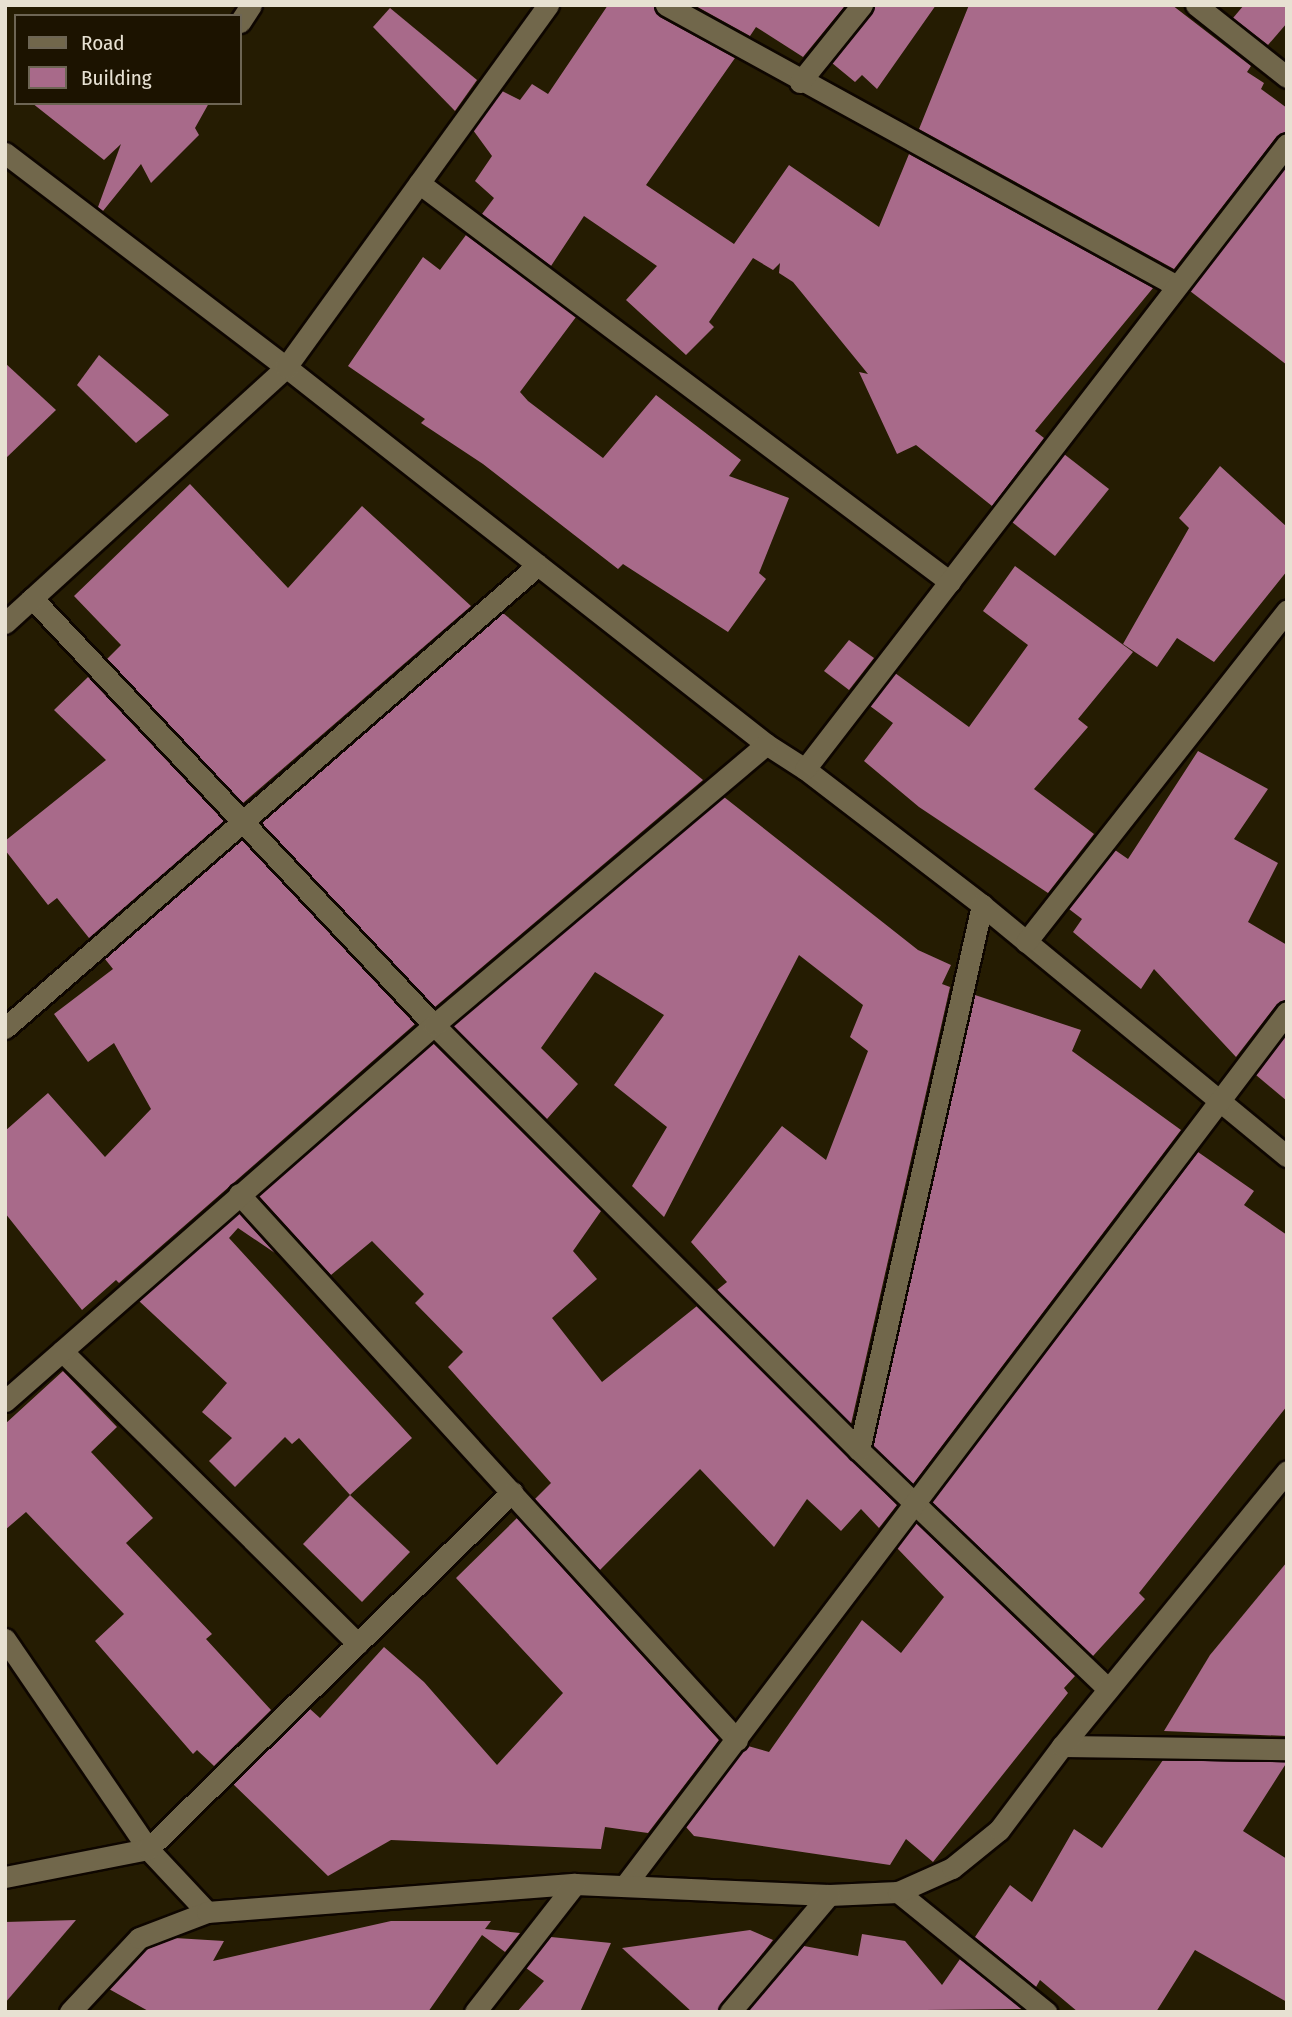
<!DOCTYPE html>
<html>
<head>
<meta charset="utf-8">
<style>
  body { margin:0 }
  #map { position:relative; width:1292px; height:2017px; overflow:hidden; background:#251c02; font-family:"Fira Sans Condensed",sans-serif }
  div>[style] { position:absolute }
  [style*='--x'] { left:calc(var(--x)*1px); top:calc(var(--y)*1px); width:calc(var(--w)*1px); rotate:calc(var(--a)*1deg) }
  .building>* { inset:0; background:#a86a8a }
  .roads { filter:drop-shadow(2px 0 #0e0600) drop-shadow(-2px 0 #0e0600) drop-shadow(0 2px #0e0600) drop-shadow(0 -2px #0e0600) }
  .street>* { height:21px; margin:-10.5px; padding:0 10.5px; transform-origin:10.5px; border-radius:10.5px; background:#71674b }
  span { translate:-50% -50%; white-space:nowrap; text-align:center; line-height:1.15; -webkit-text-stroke:6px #1c1300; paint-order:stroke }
  .frame { position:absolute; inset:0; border:7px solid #e7e1d2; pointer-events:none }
  .legend { position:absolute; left:14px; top:14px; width:228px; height:91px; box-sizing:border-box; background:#1c1300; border:2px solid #6d6554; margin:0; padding:9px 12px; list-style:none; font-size:21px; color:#e7e1d2 }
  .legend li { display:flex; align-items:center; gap:14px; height:35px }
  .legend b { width:35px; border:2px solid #6d6554 }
</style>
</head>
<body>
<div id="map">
  <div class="building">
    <i style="clip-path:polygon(608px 5px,653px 5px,660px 17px,735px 58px,646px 185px,734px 244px,789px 165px,879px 227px,909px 154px,1153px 288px,1035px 431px,1044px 438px,992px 506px,916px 445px,897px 454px,859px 372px,868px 374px,793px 282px,779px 273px,780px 263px,773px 270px,753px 258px,709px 322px,714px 327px,686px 355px,626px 300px,657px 266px,584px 216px,551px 266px,482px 214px,494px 198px,475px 181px,492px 156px,473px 130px,502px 91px,520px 100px,532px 84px,548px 94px)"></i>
    <i style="clip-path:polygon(694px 5px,842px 5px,844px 7px,803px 57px,756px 27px,750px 36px)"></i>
    <i style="clip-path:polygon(875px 5px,936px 5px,877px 89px,862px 75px,855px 82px,832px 63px)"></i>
    <i style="clip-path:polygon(969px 5px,1172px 5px,1251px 66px,1247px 72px,1264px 83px,1261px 89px,1287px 108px,1287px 131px,1277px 136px,1174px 269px,919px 129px)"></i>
    <i style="clip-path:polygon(1244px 5px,1287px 5px,1287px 23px,1268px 45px,1233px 18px)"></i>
    <i style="clip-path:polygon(390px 8px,477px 80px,455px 111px,373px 27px)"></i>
    <i style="clip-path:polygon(32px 103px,209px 103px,195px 128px,199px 135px,151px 183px,141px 164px,103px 211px,98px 207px,121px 144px,104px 160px)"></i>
    <i style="clip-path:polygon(1287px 166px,1287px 365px,1190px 291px)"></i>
    <i style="clip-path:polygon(466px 235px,576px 317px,520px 392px,528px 401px,603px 458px,656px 395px,741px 460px,729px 476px,789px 498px,759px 573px,766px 579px,728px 632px,623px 564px,618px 569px,483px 464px,421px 423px,425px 419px,348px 366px,423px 257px,440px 270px)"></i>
    <i style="clip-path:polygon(99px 355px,169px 415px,136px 443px,77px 385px)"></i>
    <i style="clip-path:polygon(5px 363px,56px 410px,5px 459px)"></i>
    <i style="clip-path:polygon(1064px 454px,1109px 489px,1055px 556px,1012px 522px)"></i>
    <i style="clip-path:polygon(1220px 466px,1287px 527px,1287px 571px,1214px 662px,1177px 638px,1157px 667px,1123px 644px,1189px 528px,1179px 518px)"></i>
    <i style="clip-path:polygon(190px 484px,288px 588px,362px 506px,471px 606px,243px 803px,107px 659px,121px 645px,74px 596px)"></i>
    <i style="clip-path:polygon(1015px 566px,1133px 652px,1078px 719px,1088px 727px,1034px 789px,1094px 834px,1048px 893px,919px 807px,864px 761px,893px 723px,870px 706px,895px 673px,969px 727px,1028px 645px,983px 611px)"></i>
    <i style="clip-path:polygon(503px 613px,703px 780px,435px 1007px,261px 823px)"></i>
    <i style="clip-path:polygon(849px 640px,874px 658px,849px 690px,824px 671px)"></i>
    <i style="clip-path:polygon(88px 677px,224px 821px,89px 938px,57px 898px,48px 905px,5px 850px,5px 841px,106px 760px,54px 710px)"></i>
    <i style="clip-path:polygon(1198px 751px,1268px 789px,1234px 839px,1278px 863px,1248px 922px,1287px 945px,1287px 999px,1277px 1004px,1236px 1057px,1154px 969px,1141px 989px,1073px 932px,1082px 919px,1069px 909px,1115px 850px,1128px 859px)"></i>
    <i style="clip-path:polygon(724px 797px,918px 950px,951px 965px,942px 984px,950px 987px,851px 1424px,717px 1290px,727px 1282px,691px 1242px,782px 1126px,826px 1160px,868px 1051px,850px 1037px,863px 1005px,799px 955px,664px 1217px,632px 1186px,667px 1127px,614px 1085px,664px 1015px,595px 972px,541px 1048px,578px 1084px,547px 1119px,453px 1026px)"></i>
    <i style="clip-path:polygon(242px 840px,415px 1024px,119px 1283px,116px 1280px,82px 1310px,5px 1213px,5px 1131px,48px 1093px,105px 1157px,151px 1109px,114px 1043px,88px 1062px,54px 1014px,113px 969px,105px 959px)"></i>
    <i style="clip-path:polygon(975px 995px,1081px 1030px,1072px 1051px,1181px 1130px,913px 1484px,873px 1446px)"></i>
    <i style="clip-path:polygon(1287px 1034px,1287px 1101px,1256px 1075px)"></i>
    <i style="clip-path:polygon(433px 1043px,601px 1211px,573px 1251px,597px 1279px,552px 1318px,602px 1382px,697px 1306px,897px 1505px,879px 1528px,861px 1509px,841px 1531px,807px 1499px,774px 1547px,700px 1469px,600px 1570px,535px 1499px,551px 1483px,448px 1367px,463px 1352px,415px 1303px,424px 1294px,372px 1241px,331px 1275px,259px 1196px)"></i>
    <i style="clip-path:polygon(1198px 1152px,1254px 1191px,1244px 1205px,1287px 1235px,1287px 1406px,1139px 1593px,1145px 1599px,1093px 1656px,932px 1502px)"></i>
    <i style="clip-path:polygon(239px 1213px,275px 1253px,238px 1228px,229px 1238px,412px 1438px,350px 1495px,299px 1438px,292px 1444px,285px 1437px,235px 1487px,209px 1461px,232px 1438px,202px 1412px,227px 1383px,139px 1301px)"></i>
    <i style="clip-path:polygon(63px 1371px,117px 1427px,91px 1452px,153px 1518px,126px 1543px,212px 1634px,206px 1639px,271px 1710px,214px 1766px,197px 1750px,193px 1754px,95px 1641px,124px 1614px,26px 1512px,5px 1530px,5px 1424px)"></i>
    <i style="clip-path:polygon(350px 1495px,410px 1552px,362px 1602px,303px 1544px)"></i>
    <i style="clip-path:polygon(517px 1518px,719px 1740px,648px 1833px,605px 1827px,601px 1849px,391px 1840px,328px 1876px,233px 1784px,310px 1709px,320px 1718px,384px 1647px,424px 1682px,497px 1765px,563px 1693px,456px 1578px)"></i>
    <i style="clip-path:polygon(916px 1523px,1075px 1676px,1064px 1688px,1068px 1693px,933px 1862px,906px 1839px,890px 1865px,694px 1836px,686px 1827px,743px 1751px,748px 1746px,769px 1752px,862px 1620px,901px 1653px,944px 1597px,897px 1548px)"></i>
    <i style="clip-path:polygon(1287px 1562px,1287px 1736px,1164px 1731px,1210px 1655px)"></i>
    <i style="clip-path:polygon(1163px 1760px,1287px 1762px,1243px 1831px,1287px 1859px,1287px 2002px,1195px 1950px,1156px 2012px,1078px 2012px,1040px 1980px,1036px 1987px,975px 1937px,1010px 1885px,1032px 1902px,1074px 1829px,1102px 1848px)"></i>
    <i style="clip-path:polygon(76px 1920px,5px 2003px,5px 1922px)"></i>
    <i style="clip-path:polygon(391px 1921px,491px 1921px,485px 1929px,520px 1933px,505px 1952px,482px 1935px,428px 2012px,150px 2012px,109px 1989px,147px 1949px,175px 1938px,224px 1941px,213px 1961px)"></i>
    <i style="clip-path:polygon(750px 1930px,773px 1940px,717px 2012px,692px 2012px,622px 1948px)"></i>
    <i style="clip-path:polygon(862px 1934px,905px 1941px,942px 1985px,960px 1959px,1022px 2009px,747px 2012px,804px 1946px,858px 1956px)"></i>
    <i style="clip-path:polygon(551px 1937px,611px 1943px,580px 2012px,517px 2012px,544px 1981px,526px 1968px)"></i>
  </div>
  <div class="roads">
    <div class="street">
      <i style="--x:666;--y:5;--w:583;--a:28.81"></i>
      <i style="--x:1196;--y:5;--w:116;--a:38.4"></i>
      <i style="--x:240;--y:22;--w:20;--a:-57"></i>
      <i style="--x:800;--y:82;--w:99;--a:-51.2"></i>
      <i style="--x:5;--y:153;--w:353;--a:37.3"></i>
      <i style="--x:286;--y:367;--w:610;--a:38.15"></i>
      <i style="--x:766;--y:744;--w:46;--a:32.7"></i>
      <i style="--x:805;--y:769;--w:223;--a:37.5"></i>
      <i style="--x:982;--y:905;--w:395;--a:39.5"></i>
      <i style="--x:419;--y:183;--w:664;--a:36.92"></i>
      <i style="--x:32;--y:598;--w:586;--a:46.73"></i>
      <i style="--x:434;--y:1025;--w:601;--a:45"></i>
      <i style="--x:859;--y:1450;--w:345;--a:43.8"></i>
      <i style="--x:5;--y:623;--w:380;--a:-42.3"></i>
      <i style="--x:286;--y:367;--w:447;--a:-54.1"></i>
      <i style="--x:805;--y:769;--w:789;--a:-52.36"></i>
      <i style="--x:1026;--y:942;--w:422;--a:-51.8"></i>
      <i style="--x:5;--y:1028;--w:706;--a:-40.98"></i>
      <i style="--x:239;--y:1194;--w:739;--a:47.63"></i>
      <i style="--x:62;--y:1351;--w:416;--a:44.7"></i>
      <i style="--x:5;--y:1401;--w:570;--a:-41.23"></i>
      <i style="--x:434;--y:1025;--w:435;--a:-40.2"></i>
      <i style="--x:859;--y:1450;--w:559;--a:-77.28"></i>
      <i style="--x:5;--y:1639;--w:254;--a:55.7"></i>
      <i style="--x:148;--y:1849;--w:86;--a:46.9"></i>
      <i style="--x:1062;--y:1746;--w:225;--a:0.8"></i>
      <i style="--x:5;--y:1877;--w:146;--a:-11.1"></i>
      <i style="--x:148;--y:1849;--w:510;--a:-44.44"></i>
      <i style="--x:626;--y:1884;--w:1094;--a:-52.84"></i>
      <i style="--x:898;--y:1892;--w:191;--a:39"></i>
      <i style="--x:70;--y:2012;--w:101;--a:-47"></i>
      <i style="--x:139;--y:1938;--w:73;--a:-20.9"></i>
      <i style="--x:207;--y:1912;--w:369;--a:-4.4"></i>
      <i style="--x:575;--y:1884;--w:254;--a:2.5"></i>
      <i style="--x:829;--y:1895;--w:69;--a:-2.5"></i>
      <i style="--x:898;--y:1892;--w:59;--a:-24"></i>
      <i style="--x:952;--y:1868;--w:60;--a:-39"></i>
      <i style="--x:999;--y:1830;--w:105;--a:-53.1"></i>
      <i style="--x:1062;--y:1746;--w:355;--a:-50.7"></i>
      <i style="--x:475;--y:2012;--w:162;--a:-52"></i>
      <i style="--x:730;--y:2012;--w:153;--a:-49.8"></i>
    </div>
  </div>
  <div class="frame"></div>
  <ul class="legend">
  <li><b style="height:9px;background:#71674b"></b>Road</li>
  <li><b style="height:19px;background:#a86a8a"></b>Building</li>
  </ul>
</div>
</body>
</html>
